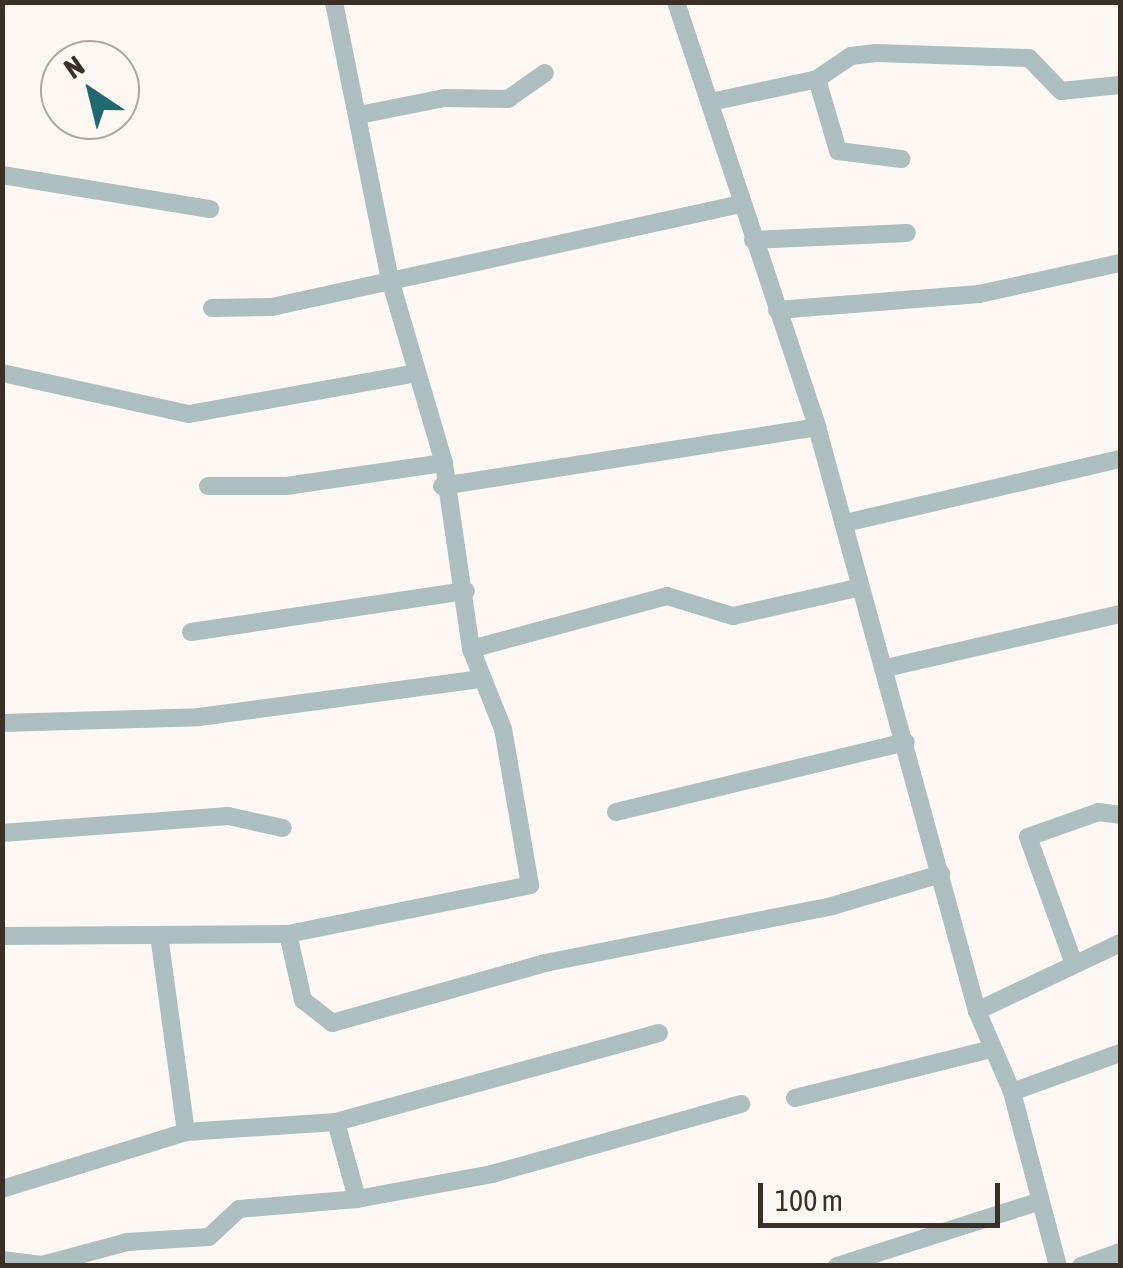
<!DOCTYPE html>
<html>
<head>
<meta charset="utf-8">
<style>
  body { margin:0 }
  #map { position:relative; width:1123px; height:1268px; overflow:hidden; background:#fdf7f3; font-family:"Asap Condensed",sans-serif }
  div>[style] { position:absolute }
  [style*='--x'] { left:calc(var(--x)*1px); top:calc(var(--y)*1px); width:calc(var(--w)*1px); rotate:calc(var(--a)*1deg) }
  .minor>* { height:18px; margin:-9px; padding:0 9px; transform-origin:9px; border-radius:9px; background:#adbebf }
  span { translate:-50% -50%; white-space:nowrap; text-align:center; line-height:1.15; -webkit-text-stroke:10px #fdf7f3; paint-order:stroke }
  .frame { position:absolute; inset:0; border:5px solid #3b3028; pointer-events:none }
  .north { position:absolute; left:40px; top:40px; width:100px; height:100px; box-sizing:border-box; background:#fdf7f3; border:2px solid #afa7a2; border-radius:50%; rotate:325deg; font-size:28px; font-weight:700; line-height:40px; text-align:center; color:#3b3028 }
  .north::after { content:''; display:block; margin:auto; width:35px; height:45px; background:#1e6a6f; clip-path:polygon(50% 0,100% 100%,50% 72%,0 100%) }
  .scale { position:absolute; left:758px; top:1183px; width:242px; height:45px; box-sizing:border-box; border:5px solid #3b3028; border-top:0; padding-left:12px; font-size:30px; line-height:35px; white-space:nowrap; color:#3b3028; -webkit-text-stroke:8px #fdf7f3; paint-order:stroke }
</style>
</head>
<body>
<div id="map">
  <div class="minor">
    <i style="--x:676;--y:2;--w:448;--a:71.6"></i>
    <i style="--x:817;--y:427;--w:606;--a:74.68"></i>
    <i style="--x:977;--y:1011;--w:88;--a:66.6"></i>
    <i style="--x:1012;--y:1092;--w:180;--a:75.2"></i>
    <i style="--x:817;--y:79;--w:75;--a:73.7"></i>
    <i style="--x:838;--y:151;--w:64;--a:7.2"></i>
    <i style="--x:711;--y:102;--w:108;--a:-12.2"></i>
    <i style="--x:817;--y:79;--w:41;--a:-34.1"></i>
    <i style="--x:851;--y:56;--w:25;--a:-7"></i>
    <i style="--x:876;--y:53;--w:153;--a:1.9"></i>
    <i style="--x:1029;--y:58;--w:46;--a:45.9"></i>
    <i style="--x:1061;--y:91;--w:59;--a:-5.8"></i>
    <i style="--x:359;--y:115;--w:87;--a:-11.3"></i>
    <i style="--x:444;--y:98;--w:64;--a:0.9"></i>
    <i style="--x:508;--y:99;--w:45;--a:-35.1"></i>
    <i style="--x:2;--y:175;--w:211;--a:9.3"></i>
    <i style="--x:753;--y:240;--w:154;--a:-2.6"></i>
    <i style="--x:212;--y:308;--w:60;--a:-1"></i>
    <i style="--x:272;--y:307;--w:481;--a:-12.4"></i>
    <i style="--x:777;--y:310;--w:203;--a:-4.5"></i>
    <i style="--x:979;--y:294;--w:144;--a:-12.4"></i>
    <i style="--x:2;--y:373;--w:191;--a:12.4"></i>
    <i style="--x:189;--y:414;--w:231;--a:-10.2"></i>
    <i style="--x:208;--y:486;--w:78;--a:0"></i>
    <i style="--x:286;--y:486;--w:160;--a:-8.3"></i>
    <i style="--x:442;--y:486;--w:380;--a:-8.9"></i>
    <i style="--x:845;--y:523;--w:282;--a:-13.1"></i>
    <i style="--x:191;--y:632;--w:278;--a:-8.5"></i>
    <i style="--x:471;--y:649;--w:203;--a:-15.1"></i>
    <i style="--x:667;--y:596;--w:69;--a:16.9"></i>
    <i style="--x:733;--y:616;--w:127;--a:-12.7"></i>
    <i style="--x:886;--y:668;--w:240;--a:-13"></i>
    <i style="--x:2;--y:723;--w:197;--a:-1.7"></i>
    <i style="--x:199;--y:717;--w:283;--a:-7.7"></i>
    <i style="--x:616;--y:812;--w:298;--a:-13.6"></i>
    <i style="--x:2;--y:833;--w:227;--a:-4.3"></i>
    <i style="--x:228;--y:816;--w:56;--a:12.3"></i>
    <i style="--x:288;--y:934;--w:247;--a:-11.4"></i>
    <i style="--x:530;--y:885;--w:158;--a:-99.8"></i>
    <i style="--x:503;--y:729;--w:86;--a:-111.8"></i>
    <i style="--x:471;--y:649;--w:188;--a:-98.3"></i>
    <i style="--x:444;--y:463;--w:191;--a:-106.4"></i>
    <i style="--x:390;--y:280;--w:284;--a:-101.4"></i>
    <i style="--x:159;--y:935;--w:199;--a:82.2"></i>
    <i style="--x:186;--y:1132;--w:150;--a:-3.8"></i>
    <i style="--x:336;--y:1122;--w:335;--a:-15.4"></i>
    <i style="--x:2;--y:936;--w:286;--a:-0.4"></i>
    <i style="--x:288;--y:934;--w:68;--a:77.2"></i>
    <i style="--x:303;--y:1000;--w:37;--a:38"></i>
    <i style="--x:332;--y:1023;--w:221;--a:-15.7"></i>
    <i style="--x:545;--y:963;--w:293;--a:-11.2"></i>
    <i style="--x:832;--y:906;--w:114;--a:-16.4"></i>
    <i style="--x:1074;--y:964;--w:135;--a:-109.9"></i>
    <i style="--x:1028;--y:837;--w:75;--a:-19.4"></i>
    <i style="--x:1099;--y:812;--w:21;--a:8"></i>
    <i style="--x:977;--y:1011;--w:158;--a:-25.4"></i>
    <i style="--x:1012;--y:1092;--w:115;--a:-19.9"></i>
    <i style="--x:795;--y:1098;--w:202;--a:-14"></i>
    <i style="--x:336;--y:1122;--w:80;--a:74.7"></i>
    <i style="--x:357;--y:1199;--w:137;--a:-10.5"></i>
    <i style="--x:492;--y:1174;--w:259;--a:-15.7"></i>
    <i style="--x:2;--y:1189;--w:193;--a:-17.2"></i>
    <i style="--x:2;--y:1260;--w:40;--a:7.1"></i>
    <i style="--x:42;--y:1265;--w:88;--a:-15.1"></i>
    <i style="--x:127;--y:1242;--w:82;--a:-3.5"></i>
    <i style="--x:209;--y:1237;--w:41;--a:-43"></i>
    <i style="--x:239;--y:1209;--w:118;--a:-4.8"></i>
    <i style="--x:837;--y:1266;--w:211;--a:-17.7"></i>
    <i style="--x:1081;--y:1266;--w:41;--a:-19.7"></i>
  </div>
  <div class="frame"></div>
  <div class="north">N</div>
  <div class="scale">100 m</div>
</div>
</body>
</html>
